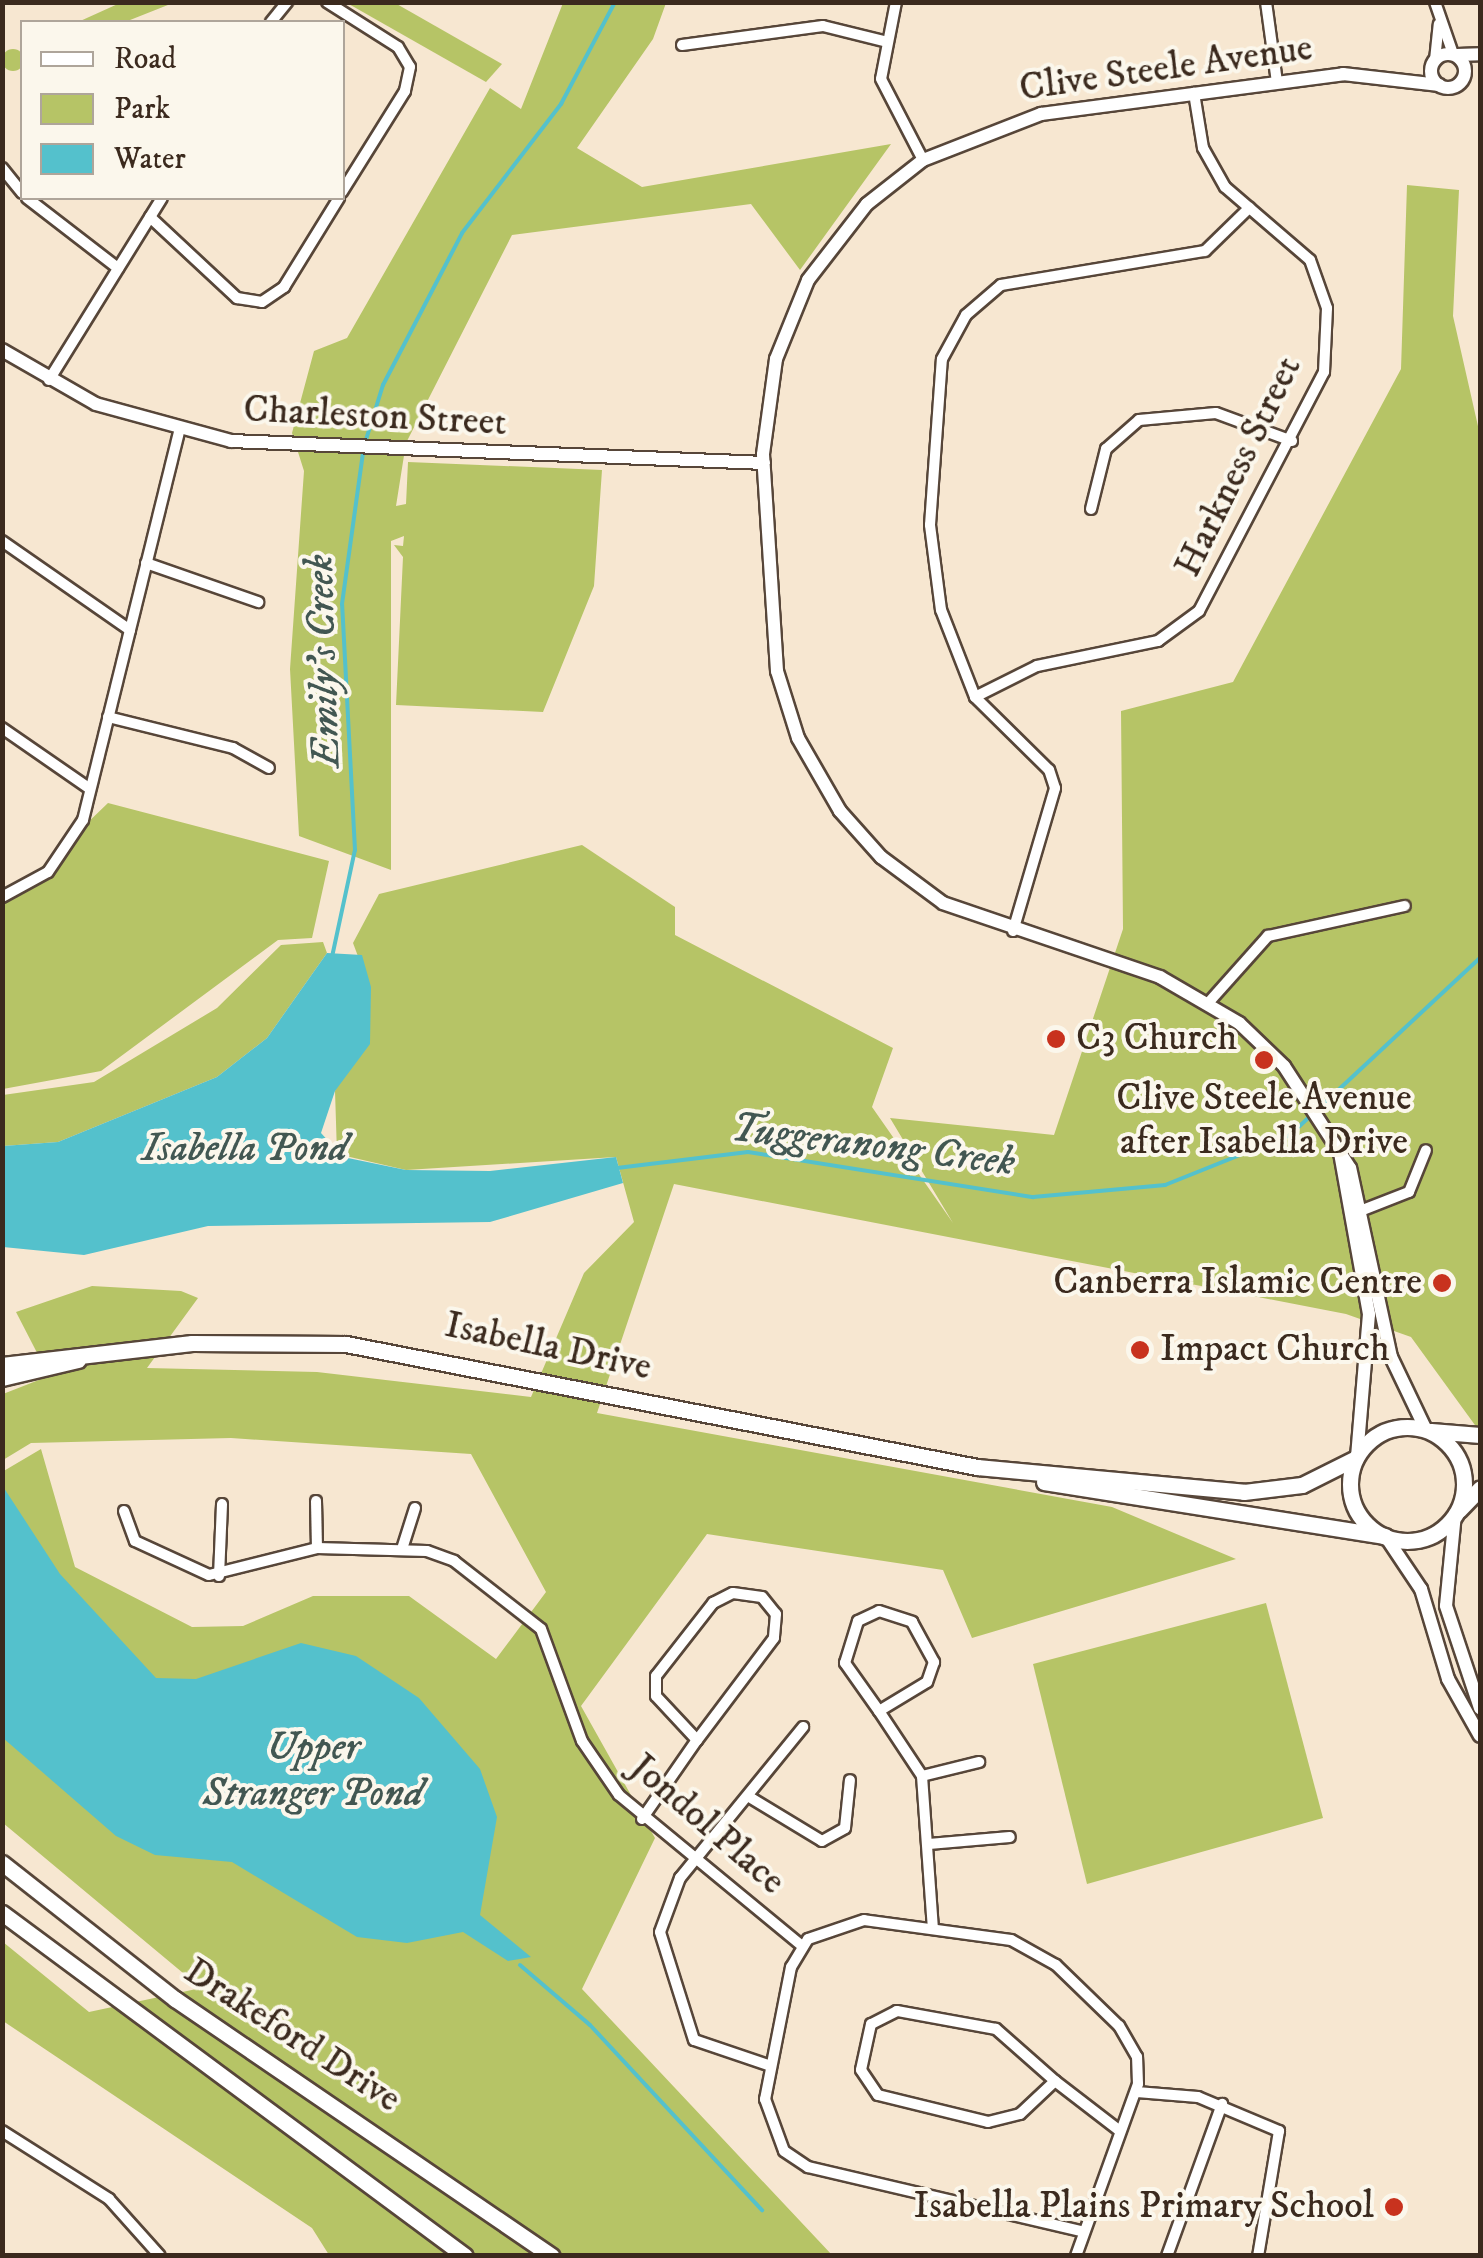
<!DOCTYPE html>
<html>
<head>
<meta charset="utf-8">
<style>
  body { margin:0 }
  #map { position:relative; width:1483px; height:2258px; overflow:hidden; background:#f7e7d1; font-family:"IM FELL DW Pica",serif }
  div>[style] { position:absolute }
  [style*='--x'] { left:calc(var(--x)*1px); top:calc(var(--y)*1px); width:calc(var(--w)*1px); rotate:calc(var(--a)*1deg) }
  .green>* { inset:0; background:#b6c466 }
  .round { border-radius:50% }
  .water>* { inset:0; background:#54c1cc }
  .stream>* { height:4px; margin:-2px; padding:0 2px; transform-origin:2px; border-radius:2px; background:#54c1cc }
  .roads { filter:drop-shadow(2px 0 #574639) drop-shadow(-2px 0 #574639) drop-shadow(0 2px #574639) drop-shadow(0 -2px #574639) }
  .minor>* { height:10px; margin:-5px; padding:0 5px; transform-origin:5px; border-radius:5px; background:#fff }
  .tertiary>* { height:12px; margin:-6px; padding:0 6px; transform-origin:6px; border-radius:6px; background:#fff }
  .tertiary>.ring { margin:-6px; padding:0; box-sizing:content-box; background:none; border:12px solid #fff; border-radius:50% }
  .primary>* { height:15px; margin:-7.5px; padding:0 7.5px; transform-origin:7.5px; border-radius:7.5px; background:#fff }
  .primary>.ring { margin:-7.5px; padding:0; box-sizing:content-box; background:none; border:15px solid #fff; border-radius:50% }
  .trunk>* { height:15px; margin:-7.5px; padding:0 7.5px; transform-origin:7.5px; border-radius:7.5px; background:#fff }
  .dots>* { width:28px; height:28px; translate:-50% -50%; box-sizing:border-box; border:5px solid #fbf7ec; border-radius:50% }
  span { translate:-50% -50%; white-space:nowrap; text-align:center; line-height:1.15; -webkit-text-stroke:8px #fbf7ec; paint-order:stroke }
  .street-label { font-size:38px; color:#3b2a1e }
  .poi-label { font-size:38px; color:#3b2a1e }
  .left { translate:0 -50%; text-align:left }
  .right { translate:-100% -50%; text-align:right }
  .water-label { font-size:40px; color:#425752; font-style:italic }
  .frame { position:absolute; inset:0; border:5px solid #3b2a1e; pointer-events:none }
  .legend { position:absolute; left:20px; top:20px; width:325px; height:180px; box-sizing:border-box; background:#fbf7ec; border:2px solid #aea59a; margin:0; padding:12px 18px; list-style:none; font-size:30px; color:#3b2a1e }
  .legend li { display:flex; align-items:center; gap:20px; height:50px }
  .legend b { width:50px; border:2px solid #aea59a }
</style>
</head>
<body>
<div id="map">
  <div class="green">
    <i style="clip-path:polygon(120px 3px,120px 2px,173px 3px,125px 22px,78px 22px)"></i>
    <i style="clip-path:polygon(347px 3px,395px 3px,502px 64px,486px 82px)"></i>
    <i style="clip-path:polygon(563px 3px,666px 3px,653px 39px,577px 148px,642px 187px,891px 144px,800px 270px,751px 204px,512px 235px,406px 443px,396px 506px,406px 504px,408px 462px,602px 470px,594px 586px,543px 712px,396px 705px,403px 557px,394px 545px,403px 546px,404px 536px,391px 541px,391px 870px,299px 836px,290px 669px,304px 471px,292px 433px,314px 351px,347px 338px,490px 88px,521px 109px)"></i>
    <i class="round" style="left:2px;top:49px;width:22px;height:22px"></i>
    <i style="clip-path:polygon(1407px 185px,1459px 190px,1453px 316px,1480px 435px,1480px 1432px,1411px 1337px,1346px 1314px,674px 1184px,597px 1413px,1112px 1507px,1236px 1559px,972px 1638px,943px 1570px,707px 1534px,581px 1706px,655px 1838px,582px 1989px,832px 2255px,329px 2255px,312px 2228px,3px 2021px,3px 1942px,89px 2012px,201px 1988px,3px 1823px,2px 1472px,41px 1449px,75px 1567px,192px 1627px,243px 1626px,313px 1596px,409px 1596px,496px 1659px,546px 1592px,471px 1454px,231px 1438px,31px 1443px,3px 1460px,3px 1394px,49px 1376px,16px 1312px,92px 1286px,181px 1291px,198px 1298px,147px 1368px,317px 1372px,531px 1397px,584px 1273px,634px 1222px,616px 1157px,406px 1170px,337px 1154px,335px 1091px,362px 967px,353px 943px,379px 894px,582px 845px,675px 907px,675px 935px,893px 1048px,872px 1107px,953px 1223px,890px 1118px,1054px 1135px,1123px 929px,1121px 711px,1233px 682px,1401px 369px)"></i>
    <i style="clip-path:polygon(108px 803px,329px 861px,312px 938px,278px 940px,101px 1071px,3px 1089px,3px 904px)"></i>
    <i style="clip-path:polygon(323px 942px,327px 953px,267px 1038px,217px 1077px,58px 1142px,3px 1146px,3px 1095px,94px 1082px,217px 1008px,281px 945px)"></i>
    <i style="clip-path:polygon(1266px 1603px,1323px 1818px,1087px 1884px,1033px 1664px)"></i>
  </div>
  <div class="water">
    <i style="clip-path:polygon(327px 953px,362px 955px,371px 987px,370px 1044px,335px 1091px,321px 1133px,343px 1157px,406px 1170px,490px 1171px,616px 1157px,623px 1183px,490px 1222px,208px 1226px,84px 1255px,3px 1247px,3px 1146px,58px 1142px,217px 1077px,267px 1038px)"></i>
    <i style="clip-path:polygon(2px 1485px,60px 1574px,156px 1678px,196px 1679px,301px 1643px,356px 1656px,419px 1698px,480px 1769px,497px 1817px,480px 1915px,531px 1957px,508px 1961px,463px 1932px,407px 1943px,357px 1937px,232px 1862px,155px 1855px,116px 1836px,3px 1738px)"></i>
  </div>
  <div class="stream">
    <i style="--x:365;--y:443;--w:61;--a:-72.8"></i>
    <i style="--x:383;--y:385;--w:171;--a:-62.5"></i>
    <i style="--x:462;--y:233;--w:163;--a:-52.5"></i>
    <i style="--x:561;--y:104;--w:115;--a:-62.1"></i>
    <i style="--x:332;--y:957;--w:109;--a:-77.9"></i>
    <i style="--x:355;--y:850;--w:246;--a:-93"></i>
    <i style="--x:342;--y:604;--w:153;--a:-82.1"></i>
    <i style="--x:617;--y:1168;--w:132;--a:-7"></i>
    <i style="--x:748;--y:1152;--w:289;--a:9"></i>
    <i style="--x:1033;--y:1197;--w:133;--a:-5.2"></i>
    <i style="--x:1165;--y:1185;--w:135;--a:-21.8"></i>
    <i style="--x:1290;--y:1135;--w:260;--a:-43"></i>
    <i style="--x:520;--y:1965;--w:92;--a:40.6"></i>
    <i style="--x:590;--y:2025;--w:253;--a:47.1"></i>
  </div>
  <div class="roads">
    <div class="minor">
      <i style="--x:327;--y:2;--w:84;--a:32.4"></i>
      <i style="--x:398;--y:47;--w:23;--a:59"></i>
      <i style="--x:410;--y:67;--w:25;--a:102"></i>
      <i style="--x:405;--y:91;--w:119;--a:122"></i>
      <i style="--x:896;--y:2;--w:78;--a:101"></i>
      <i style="--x:881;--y:79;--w:91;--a:62.6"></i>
      <i style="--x:1266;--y:2;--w:81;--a:82.2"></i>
      <i style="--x:1435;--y:2;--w:55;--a:70.9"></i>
      <i style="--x:271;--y:22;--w:26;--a:-51"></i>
      <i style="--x:682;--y:45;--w:142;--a:-7.7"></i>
      <i style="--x:823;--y:26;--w:63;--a:13.8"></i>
      <i style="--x:1435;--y:60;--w:36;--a:-84"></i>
      <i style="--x:2;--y:168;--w:32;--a:51"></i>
      <i style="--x:27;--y:198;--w:115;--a:37.6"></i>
      <i style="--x:150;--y:217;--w:119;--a:43"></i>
      <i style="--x:237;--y:298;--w:25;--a:9"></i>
      <i style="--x:262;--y:302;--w:27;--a:-34"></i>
      <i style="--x:284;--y:287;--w:105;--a:-58.3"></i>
      <i style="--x:49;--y:380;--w:214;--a:-58.2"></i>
      <i style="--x:1091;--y:509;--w:62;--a:-76"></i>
      <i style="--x:1106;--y:449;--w:44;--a:-41.3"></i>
      <i style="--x:1139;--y:420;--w:77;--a:-5.2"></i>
      <i style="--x:1216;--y:413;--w:81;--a:20.2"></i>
      <i style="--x:2;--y:541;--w:156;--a:34.8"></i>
      <i style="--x:146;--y:563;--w:119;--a:19.2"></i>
      <i style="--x:975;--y:697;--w:69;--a:-26.6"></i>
      <i style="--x:1037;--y:666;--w:124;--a:-11.7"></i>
      <i style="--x:1158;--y:641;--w:51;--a:-36.2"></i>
      <i style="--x:1199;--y:611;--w:270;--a:-62.4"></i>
      <i style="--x:1324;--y:372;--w:64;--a:-87.3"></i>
      <i style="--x:1327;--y:308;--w:51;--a:-109.5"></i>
      <i style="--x:1310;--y:260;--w:112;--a:-139.3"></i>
      <i style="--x:1225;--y:187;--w:45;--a:-119.4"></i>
      <i style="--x:1203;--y:148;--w:56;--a:-99.3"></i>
      <i style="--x:108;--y:717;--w:129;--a:13.9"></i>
      <i style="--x:233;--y:748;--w:41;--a:29.1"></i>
      <i style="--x:2;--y:728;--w:107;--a:34.7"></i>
      <i style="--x:2;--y:897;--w:52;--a:-28.5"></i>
      <i style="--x:48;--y:872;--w:63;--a:-56.1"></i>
      <i style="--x:83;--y:820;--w:401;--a:-76.1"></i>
      <i style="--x:1013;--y:931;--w:149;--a:-73.6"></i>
      <i style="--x:1055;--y:788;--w:19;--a:-108"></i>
      <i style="--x:1049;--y:770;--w:104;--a:-135.4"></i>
      <i style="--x:975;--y:697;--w:93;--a:-111.3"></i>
      <i style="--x:941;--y:610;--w:86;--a:-97.4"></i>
      <i style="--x:930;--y:525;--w:166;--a:-85.9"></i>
      <i style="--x:942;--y:359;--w:50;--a:-61.4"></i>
      <i style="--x:966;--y:315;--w:46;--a:-40.6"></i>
      <i style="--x:1001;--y:285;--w:207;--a:-9.5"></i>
      <i style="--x:1205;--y:251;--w:62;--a:-44.3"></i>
      <i style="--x:1209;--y:1002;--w:89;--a:-48.2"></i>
      <i style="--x:1268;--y:936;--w:140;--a:-12.4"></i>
      <i style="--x:1355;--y:1213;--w:58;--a:-21.3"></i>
      <i style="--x:1409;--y:1192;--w:45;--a:-68"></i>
      <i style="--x:316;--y:1501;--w:47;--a:88.8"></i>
      <i style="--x:124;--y:1511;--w:32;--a:70"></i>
      <i style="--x:135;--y:1541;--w:81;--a:24.7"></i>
      <i style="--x:209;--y:1575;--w:111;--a:-14"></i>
      <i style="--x:317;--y:1548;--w:110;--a:1.6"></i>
      <i style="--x:427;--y:1551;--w:29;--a:20"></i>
      <i style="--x:454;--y:1561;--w:110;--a:38"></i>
      <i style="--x:541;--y:1629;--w:119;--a:69.9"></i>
      <i style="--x:582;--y:1741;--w:65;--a:55.6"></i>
      <i style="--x:619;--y:1795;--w:237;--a:39.5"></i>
      <i style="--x:402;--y:1549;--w:43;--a:-72.4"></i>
      <i style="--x:219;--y:1576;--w:72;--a:-87.6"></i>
      <i style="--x:879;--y:1711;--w:59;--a:-125.3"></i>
      <i style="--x:845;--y:1663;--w:44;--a:-72.8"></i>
      <i style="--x:858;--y:1621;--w:23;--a:-25"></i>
      <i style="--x:879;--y:1611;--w:35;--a:18"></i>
      <i style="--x:912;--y:1622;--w:46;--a:61.2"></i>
      <i style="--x:934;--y:1662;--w:21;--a:109"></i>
      <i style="--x:927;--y:1682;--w:56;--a:148.9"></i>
      <i style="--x:879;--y:1711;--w:78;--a:56.5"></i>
      <i style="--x:922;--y:1776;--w:152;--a:85.9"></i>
      <i style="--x:922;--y:1776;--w:59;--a:-13.8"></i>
      <i style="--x:751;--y:1798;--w:83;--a:31.2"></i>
      <i style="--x:822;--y:1841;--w:26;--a:-29"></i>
      <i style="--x:845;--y:1828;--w:48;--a:-84.1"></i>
      <i style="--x:642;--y:1819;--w:96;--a:-55.2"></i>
      <i style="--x:697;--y:1740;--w:60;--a:-133"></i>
      <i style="--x:656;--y:1696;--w:20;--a:-90"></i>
      <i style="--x:656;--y:1676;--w:93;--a:-52"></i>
      <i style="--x:713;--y:1603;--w:22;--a:-27"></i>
      <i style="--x:733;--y:1593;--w:29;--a:8"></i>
      <i style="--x:762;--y:1597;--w:22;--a:51"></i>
      <i style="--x:776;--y:1614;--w:24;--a:95"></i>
      <i style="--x:774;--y:1638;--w:128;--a:127"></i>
      <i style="--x:929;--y:1844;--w:81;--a:-4.9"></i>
      <i style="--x:771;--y:2066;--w:81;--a:-161.3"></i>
      <i style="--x:694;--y:2040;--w:113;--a:-107.5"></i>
      <i style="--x:660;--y:1932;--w:58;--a:-69.7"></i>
      <i style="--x:680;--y:1878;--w:195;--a:-50.8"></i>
      <i style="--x:1055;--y:2081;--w:79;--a:-138.6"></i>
      <i style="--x:996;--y:2029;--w:101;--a:-169.7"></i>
      <i style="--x:897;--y:2011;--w:29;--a:153"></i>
      <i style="--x:871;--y:2024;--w:47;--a:102.3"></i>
      <i style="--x:861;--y:2070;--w:30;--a:56"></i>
      <i style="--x:878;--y:2095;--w:113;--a:13.8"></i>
      <i style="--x:988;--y:2122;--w:33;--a:-14"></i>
      <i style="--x:1020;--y:2114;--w:48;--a:-43.3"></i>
      <i style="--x:1055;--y:2081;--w:82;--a:37.6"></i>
      <i style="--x:1137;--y:2092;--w:61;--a:4.7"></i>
      <i style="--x:1198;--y:2097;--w:88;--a:22.8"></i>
      <i style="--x:1279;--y:2131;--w:127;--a:99.5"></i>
      <i style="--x:2;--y:2131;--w:127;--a:32.4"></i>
      <i style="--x:109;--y:2199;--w:76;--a:48.2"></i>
      <i style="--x:1076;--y:2256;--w:183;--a:-70.2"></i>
      <i style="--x:1138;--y:2084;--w:27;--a:-92"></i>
      <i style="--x:1137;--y:2057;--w:36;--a:-120"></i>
      <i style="--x:1119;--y:2026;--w:88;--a:-135.9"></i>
      <i style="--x:1056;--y:1965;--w:51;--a:-150.9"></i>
      <i style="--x:1011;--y:1940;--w:148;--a:-172.3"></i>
      <i style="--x:864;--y:1920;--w:59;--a:161.3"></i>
      <i style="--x:808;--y:1939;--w:33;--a:121"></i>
      <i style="--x:791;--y:1967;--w:135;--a:101.1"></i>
      <i style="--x:765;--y:2099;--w:55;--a:69.9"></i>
      <i style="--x:784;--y:2151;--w:29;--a:34"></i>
      <i style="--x:808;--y:2167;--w:280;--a:13.2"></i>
      <i style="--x:1167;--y:2256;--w:162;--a:-70.1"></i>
    </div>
    <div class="tertiary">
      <i class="ring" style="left:1431px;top:54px;width:22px;height:22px"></i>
      <i style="--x:1457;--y:55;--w:23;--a:-2"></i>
      <i style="--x:2;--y:350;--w:108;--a:29.9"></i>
      <i style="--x:96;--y:404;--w:140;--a:15.3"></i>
      <i style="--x:231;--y:441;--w:533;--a:2.36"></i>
      <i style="--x:1340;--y:1153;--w:164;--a:79.8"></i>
      <i style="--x:1369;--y:1314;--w:143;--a:94.8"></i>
      <i style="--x:1426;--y:1430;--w:81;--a:-115.6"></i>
      <i style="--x:1391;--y:1357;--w:193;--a:-102.2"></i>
      <i style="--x:1350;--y:1168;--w:121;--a:-122.9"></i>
      <i style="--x:1284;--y:1066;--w:62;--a:-136.3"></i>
      <i style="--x:1239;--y:1023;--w:91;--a:-149.8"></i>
      <i style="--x:1160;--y:977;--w:229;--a:-161.2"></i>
      <i style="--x:943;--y:903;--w:77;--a:-143.4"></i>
      <i style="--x:881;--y:857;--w:62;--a:-131.7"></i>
      <i style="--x:840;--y:811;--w:84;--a:-119.9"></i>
      <i style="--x:798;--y:738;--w:70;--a:-107.4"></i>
      <i style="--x:777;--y:671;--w:217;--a:-93.7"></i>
      <i style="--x:763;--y:454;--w:96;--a:-82.2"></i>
      <i style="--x:776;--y:359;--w:85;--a:-67.9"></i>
      <i style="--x:808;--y:280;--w:96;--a:-52.2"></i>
      <i style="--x:867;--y:204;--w:71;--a:-38.2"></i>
      <i style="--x:923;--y:160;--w:127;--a:-21.3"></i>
      <i style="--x:1041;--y:114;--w:305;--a:-7.5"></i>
      <i style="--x:1343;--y:74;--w:97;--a:6.5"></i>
      <i style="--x:1455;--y:1514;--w:92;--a:95.6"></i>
      <i style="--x:1446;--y:1606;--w:108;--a:71.6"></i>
      <i style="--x:1386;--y:1537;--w:63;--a:56.1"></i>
      <i style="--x:1421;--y:1589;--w:94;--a:73.3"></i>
      <i style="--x:1448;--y:1679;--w:65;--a:60.7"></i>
    </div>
    <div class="primary">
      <i style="--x:2;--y:1365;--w:191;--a:-6.6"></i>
      <i style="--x:192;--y:1343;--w:154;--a:0.4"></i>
      <i style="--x:346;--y:1344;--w:643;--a:11.03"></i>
      <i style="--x:977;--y:1467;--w:268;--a:5.3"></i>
      <i style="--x:1244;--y:1492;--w:58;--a:-6.9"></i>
      <i style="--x:1302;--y:1485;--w:60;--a:-26.6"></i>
      <i style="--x:2;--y:1378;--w:78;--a:-13.3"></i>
      <i class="ring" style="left:1350px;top:1427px;width:99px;height:99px"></i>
      <i style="--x:1431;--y:1431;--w:49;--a:4.7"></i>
      <i style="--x:1044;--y:1482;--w:345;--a:9"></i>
      <i style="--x:1459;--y:1510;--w:30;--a:-46"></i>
    </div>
    <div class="trunk">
      <i style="--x:2;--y:1863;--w:220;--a:38.2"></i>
      <i style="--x:175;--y:1999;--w:456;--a:34.3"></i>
      <i style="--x:2;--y:1913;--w:576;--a:36.53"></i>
    </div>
  </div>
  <div class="dots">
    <i style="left:1056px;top:1039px;background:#c8321e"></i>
    <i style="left:1264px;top:1060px;background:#c8321e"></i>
    <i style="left:1442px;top:1283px;background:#c8321e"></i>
    <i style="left:1140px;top:1350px;background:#c8321e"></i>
    <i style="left:1394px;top:2207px;background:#c8321e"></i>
  </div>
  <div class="street-label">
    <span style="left:1166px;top:69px;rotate:-8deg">Clive Steele Avenue</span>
    <span style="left:375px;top:417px;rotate:3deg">Charleston Street</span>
    <span style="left:1239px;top:467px;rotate:-64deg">Harkness Street</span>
    <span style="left:548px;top:1347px;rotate:12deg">Isabella Drive</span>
    <span style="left:707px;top:1825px;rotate:41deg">Jondol Place</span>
    <span style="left:292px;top:2036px;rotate:33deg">Drakeford Drive</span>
  </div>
  <div class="poi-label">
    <span class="left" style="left:1076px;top:1039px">C3 Church</span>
    <span style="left:1264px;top:1121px">Clive Steele Avenue<br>after Isabella Drive</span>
    <span class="right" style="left:1422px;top:1283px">Canberra Islamic Centre</span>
    <span class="left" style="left:1160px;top:1350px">Impact Church</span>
    <span class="right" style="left:1374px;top:2207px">Isabella Plains Primary School</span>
  </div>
  <div class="water-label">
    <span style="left:324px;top:661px;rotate:-92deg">Emily's Creek</span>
    <span style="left:873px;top:1146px;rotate:7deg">Tuggeranong Creek</span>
    <span style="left:245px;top:1149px">Isabella Pond</span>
    <span style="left:313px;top:1771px">Upper<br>Stranger Pond</span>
  </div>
  <div class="frame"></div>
  <ul class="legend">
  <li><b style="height:12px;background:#fff"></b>Road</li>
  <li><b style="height:28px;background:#b6c466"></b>Park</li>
  <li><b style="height:28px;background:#54c1cc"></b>Water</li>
  </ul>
</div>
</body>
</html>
